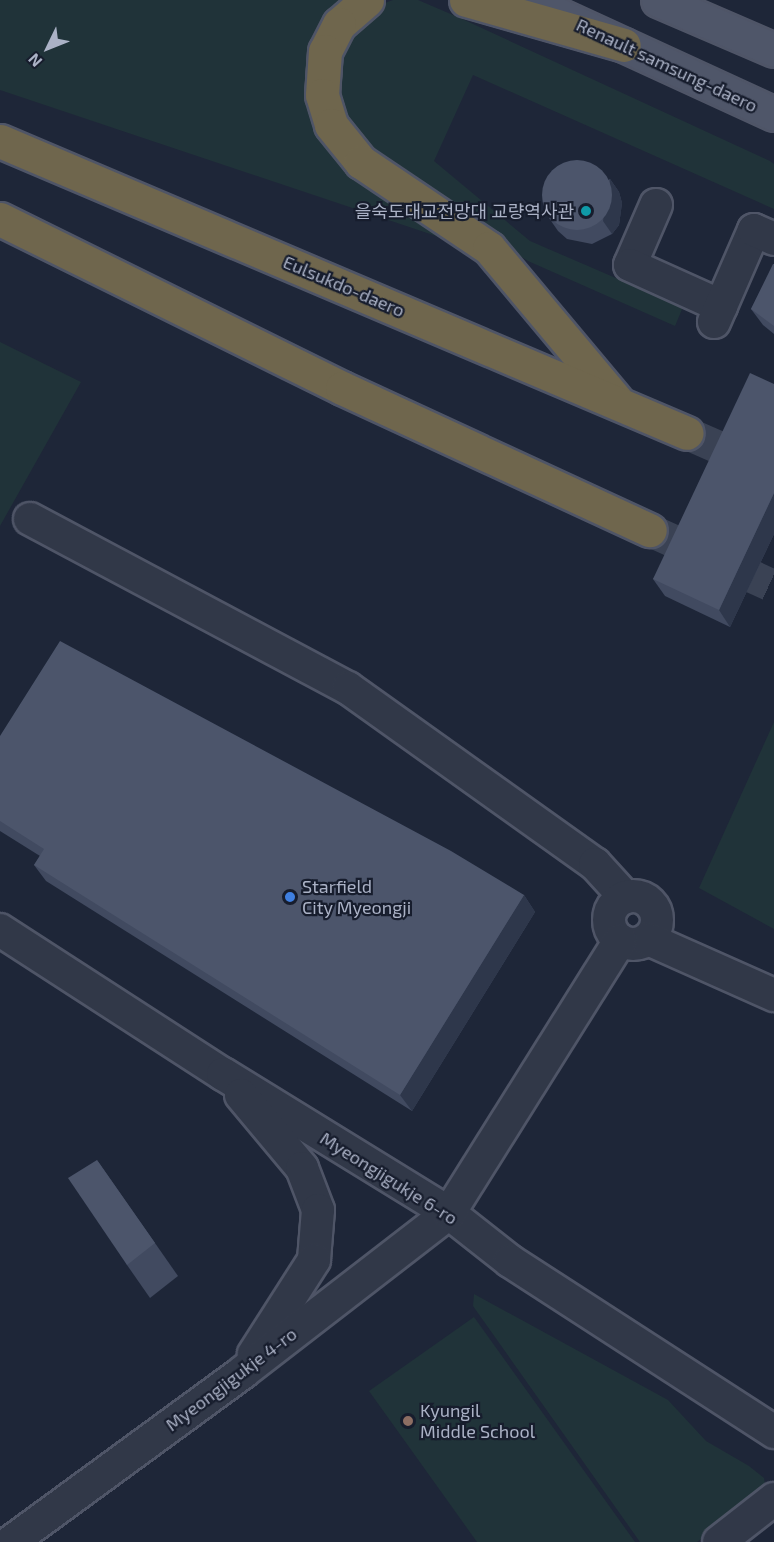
<!DOCTYPE html>
<html>
<head>
<meta charset="utf-8">
<style>
  body { margin:0 }
  #map { position:relative; width:774px; height:1542px; overflow:hidden; background:#1e2638; font-family:"Exo 2","Noto Sans KR",sans-serif }
  div>[style] { position:absolute }
  [style*='--x'] { left:calc(var(--x)*1px); top:calc(var(--y)*1px); width:calc(var(--w)*1px); rotate:calc(var(--a)*1deg) }
  .green>* { inset:0; background:#203339 }
  .highway-tunnel>* { height:33px; margin-top:-16.5px; transform-origin:0; background:repeating-linear-gradient(90deg,#3a4254 0 33px,transparent 0 49px) }
  .roads { filter:drop-shadow(2px 0 #4f5567) drop-shadow(-2px 0 #4f5567) drop-shadow(0 2px #4f5567) drop-shadow(0 -2px #4f5567) }
  .minor>* { height:32px; margin:-16px; padding:0 16px; transform-origin:16px; border-radius:16px; background:#313848 }
  .minor>.ring { margin:-16px; padding:0; box-sizing:content-box; background:none; border:32px solid #313848; border-radius:50% }
  .major>* { height:33px; margin:-16.5px; padding:0 16.5px; transform-origin:16.5px; border-radius:16.5px; background:#4f5669 }
  .highway>* { height:33px; margin:-16.5px; padding:0 16.5px; transform-origin:16.5px; border-radius:16.5px; background:#6f664d }
  .wall>* { inset:0; background:#414a60 }
  .shaded-wall>* { inset:0; background:#2e374b }
  .building>* { inset:0; background:#4c556b }
  .round { border-radius:50% }
  .dots>* { width:16px; height:16px; translate:-50% -50%; box-sizing:border-box; border:3px solid #171d2d; border-radius:50% }
  span { translate:-50% -50%; white-space:nowrap; text-align:center; line-height:1.15; -webkit-text-stroke:4.5px #171d2d; paint-order:stroke }
  .street-label { font-size:18px; color:#abb2c6 }
  .poi-label { font-size:18px; color:#abb2c6 }
  .right { translate:-100% -50%; text-align:right }
  .left { translate:0 -50%; text-align:left }
  .north { position:absolute; left:18px; top:18px; width:60px; height:60px; -webkit-text-stroke:4px #171d2d; paint-order:stroke; rotate:227deg; font-size:16px; font-weight:700; line-height:24px; text-align:center; color:#abb2c6 }
  .north::after { content:''; display:block; margin:auto; width:21px; height:27px; background:#abb2c6; clip-path:polygon(50% 0,100% 100%,50% 72%,0 100%) }
</style>
</head>
<body>
<div id="map">
  <div class="green">
    <i style="clip-path:polygon(0 0,354px 0,314px 92px,451px 241px,0 90px)"></i>
    <i style="clip-path:polygon(393px 0,418px 0,460px 18px,770px 161px,774px 164px,774px 209px,473px 75px,434px 161px,530px 241px,683px 307px,675px 326px,528px 261px,471px 226px,342px 126px,333px 57px,374px 7px)"></i>
    <i style="clip-path:polygon(0 342px,81px 382px,0 526px)"></i>
    <i style="clip-path:polygon(774px 722px,774px 929px,699px 888px)"></i>
    <i style="clip-path:polygon(474px 1294px,668px 1400px,706px 1441px,749px 1466px,764px 1478px,765px 1485px,762px 1494px,697px 1542px,640px 1542px,473px 1306px)"></i>
    <i style="clip-path:polygon(474px 1317px,635px 1542px,477px 1542px,369px 1391px)"></i>
  </div>
  <div class="highway-tunnel">
    <i style="--x:687;--y:433;--w:95;--a:23.6"></i>
    <i style="--x:650;--y:530;--w:136;--a:24.3"></i>
  </div>
  <div class="roads">
    <div class="minor">
      <i style="--x:656;--y:205;--w:65;--a:113.4"></i>
      <i style="--x:630;--y:265;--w:100;--a:24.3"></i>
      <i style="--x:714;--y:322;--w:100;--a:-66.5"></i>
      <i style="--x:754;--y:230;--w:22;--a:24"></i>
      <i style="--x:30;--y:519;--w:360;--a:28"></i>
      <i style="--x:348;--y:688;--w:303;--a:35.5"></i>
      <i style="--x:595;--y:864;--w:45;--a:47.7"></i>
      <i class="ring" style="left:609px;top:896px;width:16px;height:16px"></i>
      <i style="--x:0;--y:930;--w:265;--a:32.9"></i>
      <i style="--x:223;--y:1074;--w:265;--a:31.6"></i>
      <i style="--x:449;--y:1213;--w:78;--a:38.2"></i>
      <i style="--x:510;--y:1261;--w:315;--a:32.9"></i>
      <i style="--x:648;--y:939;--w:138;--a:24"></i>
      <i style="--x:241;--y:1095;--w:95;--a:50.1"></i>
      <i style="--x:302;--y:1168;--w:45;--a:69.1"></i>
      <i style="--x:318;--y:1210;--w:50;--a:94.6"></i>
      <i style="--x:314;--y:1260;--w:112;--a:122.6"></i>
      <i style="--x:11;--y:1542;--w:288;--a:-36.2"></i>
      <i style="--x:243;--y:1372;--w:260;--a:-37.7"></i>
      <i style="--x:449;--y:1213;--w:322;--a:-57.9"></i>
      <i style="--x:719;--y:1542;--w:70;--a:-38"></i>
    </div>
    <div class="major">
      <i style="--x:526;--y:0;--w:273;--a:24.7"></i>
      <i style="--x:658;--y:0;--w:126;--a:23.3"></i>
    </div>
    <div class="highway">
      <i style="--x:367;--y:0;--w:37;--a:139"></i>
      <i style="--x:339;--y:24;--w:30;--a:117"></i>
      <i style="--x:325;--y:51;--w:44;--a:93.9"></i>
      <i style="--x:322;--y:95;--w:31;--a:73"></i>
      <i style="--x:331;--y:125;--w:48;--a:51"></i>
      <i style="--x:361;--y:162;--w:154;--a:33.9"></i>
      <i style="--x:489;--y:248;--w:198;--a:50.1"></i>
      <i style="--x:466;--y:0;--w:164;--a:15.9"></i>
      <i style="--x:0;--y:141;--w:746;--a:23.03"></i>
      <i style="--x:0;--y:219;--w:381;--a:26.3"></i>
      <i style="--x:342;--y:388;--w:339;--a:24.8"></i>
    </div>
  </div>
  <div class="wall">
    <i style="clip-path:polygon(610px 179px,619px 192px,622px 203px,619px 225px,612px 234px,592px 244px,567px 239px,558px 231px,549px 218px)"></i>
    <i style="clip-path:polygon(774px 264px,774px 334px,763px 325px,751px 309px)"></i>
    <i style="clip-path:polygon(774px 384px,774px 534px,730px 627px,665px 596px,653px 579px)"></i>
    <i style="clip-path:polygon(0 736px,524px 895px,535px 912px,412px 1111px,46px 881px,34px 865px,40px 856px,0 831px)"></i>
    <i style="clip-path:polygon(97px 1160px,178px 1276px,150px 1298px,127px 1265px)"></i>
  </div>
  <div class="shaded-wall">
    <i style="clip-path:polygon(610px 179px,619px 192px,622px 203px,619px 225px,612px 234px,603px 221px)"></i>
    <i style="clip-path:polygon(774px 493px,774px 534px,730px 627px,719px 610px)"></i>
    <i style="clip-path:polygon(524px 895px,535px 912px,412px 1111px,400px 1095px)"></i>
  </div>
  <div class="building">
    <i class="round" style="left:542px;top:160px;width:70px;height:70px"></i>
    <i style="clip-path:polygon(773px 264px,774px 264px,774px 326px,751px 309px)"></i>
    <i style="clip-path:polygon(750px 373px,774px 384px,774px 493px,719px 610px,653px 579px)"></i>
    <i style="clip-path:polygon(60px 641px,451px 851px,524px 895px,400px 1095px,34px 865px,44px 849px,0 821px,0 736px)"></i>
    <i style="clip-path:polygon(97px 1160px,155px 1243px,127px 1265px,68px 1178px)"></i>
  </div>
  <div class="dots">
    <i style="left:586px;top:211px;background:#0f9aa8"></i>
    <i style="left:290px;top:897px;background:#3f7fe0"></i>
    <i style="left:408px;top:1421px;background:#8d6e63"></i>
  </div>
  <div class="street-label">
    <span style="left:667px;top:65px;rotate:25deg">Renault samsung-daero</span>
    <span style="left:344px;top:286px;rotate:23deg">Eulsukdo-daero</span>
    <span style="left:389px;top:1178px;rotate:32deg">Myeongjigukje 6-ro</span>
    <span style="left:231px;top:1379px;rotate:-37deg">Myeongjigukje 4-ro</span>
  </div>
  <div class="poi-label">
    <span class="right" style="left:574px;top:211px">을숙도대교전망대 교량역사관</span>
    <span class="left" style="left:302px;top:897px">Starfield<br>City Myeongji</span>
    <span class="left" style="left:420px;top:1421px">Kyungil<br>Middle School</span>
  </div>
  <div class="north">N</div>
</div>
</body>
</html>
